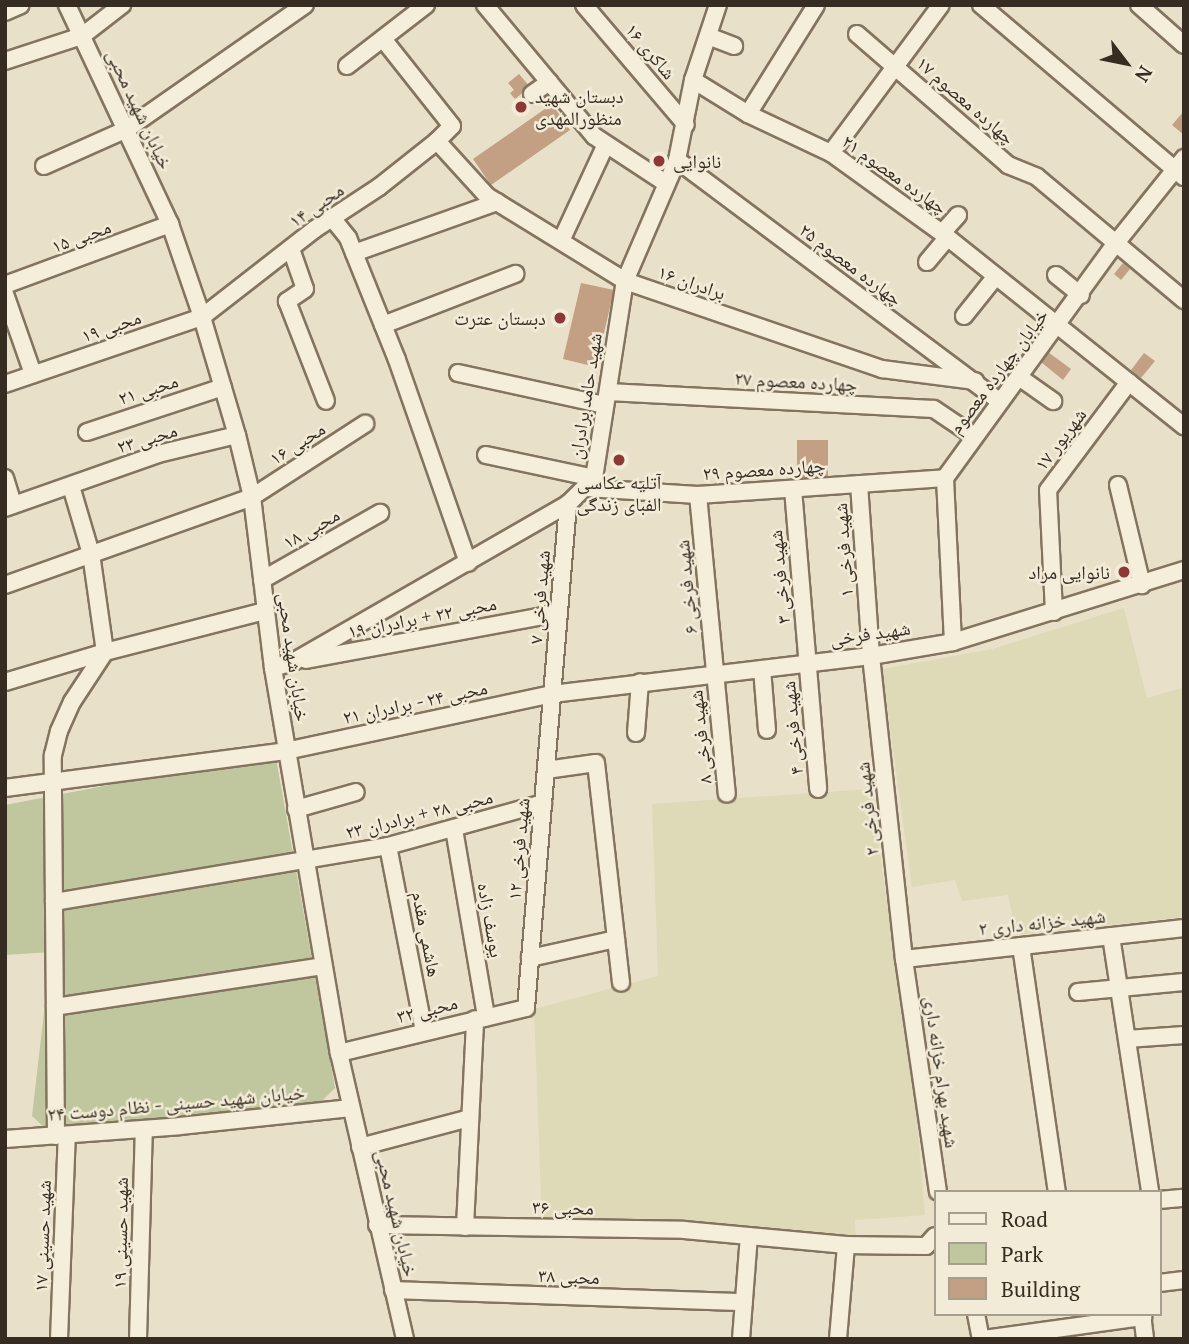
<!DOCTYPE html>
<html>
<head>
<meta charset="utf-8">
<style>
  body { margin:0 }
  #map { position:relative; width:1189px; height:1344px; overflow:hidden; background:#e9e0c9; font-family:"PT Serif","Noto Naskh Arabic",serif }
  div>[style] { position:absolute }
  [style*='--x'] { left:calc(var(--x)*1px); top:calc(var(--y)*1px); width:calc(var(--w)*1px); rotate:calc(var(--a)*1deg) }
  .farmland>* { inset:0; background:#ded9b7 }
  .green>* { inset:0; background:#c0c69e }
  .building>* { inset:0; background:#c39f83 }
  .roads { filter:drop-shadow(2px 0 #83745f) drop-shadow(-2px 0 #83745f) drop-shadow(0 2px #83745f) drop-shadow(0 -2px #83745f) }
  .minor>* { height:16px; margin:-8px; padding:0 8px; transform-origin:8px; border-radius:8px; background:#f5eedb }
  .dots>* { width:19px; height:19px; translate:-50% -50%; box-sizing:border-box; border:4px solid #f2ebd7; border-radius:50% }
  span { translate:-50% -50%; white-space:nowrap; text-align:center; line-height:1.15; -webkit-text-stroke:5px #f2ebd7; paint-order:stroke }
  .street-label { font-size:19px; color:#362c21 }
  .poi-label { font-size:19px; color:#362c21 }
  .left { translate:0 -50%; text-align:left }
  .right { translate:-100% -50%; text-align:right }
  .frame { position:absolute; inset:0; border:7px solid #362c21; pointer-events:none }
  .legend { position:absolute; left:934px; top:1190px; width:228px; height:126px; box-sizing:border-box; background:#f2ebd7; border:2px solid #a79f8e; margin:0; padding:9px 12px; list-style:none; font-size:21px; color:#362c21 }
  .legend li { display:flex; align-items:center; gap:14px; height:35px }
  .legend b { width:35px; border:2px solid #a79f8e }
  .north { position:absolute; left:1091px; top:28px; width:70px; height:70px; -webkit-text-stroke:5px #f2ebd7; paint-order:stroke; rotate:122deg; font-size:19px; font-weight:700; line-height:28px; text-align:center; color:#362c21 }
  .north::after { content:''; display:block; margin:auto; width:24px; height:32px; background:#362c21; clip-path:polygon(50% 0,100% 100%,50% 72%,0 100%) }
</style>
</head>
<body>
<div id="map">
  <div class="farmland">
    <i style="clip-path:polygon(1124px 608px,1147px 698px,1184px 687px,1184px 917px,1016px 935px,1008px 895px,962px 901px,955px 880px,912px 887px,882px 669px,992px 649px)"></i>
    <i style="clip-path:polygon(871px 789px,916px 1111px,925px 1215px,855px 1220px,856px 1238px,542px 1222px,534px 1009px,658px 976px,652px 804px)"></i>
  </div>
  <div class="green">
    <i style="clip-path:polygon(275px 753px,335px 1088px,317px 1106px,46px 1129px,32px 1116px,51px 952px,5px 955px,5px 805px)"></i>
  </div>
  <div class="building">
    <i style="clip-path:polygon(519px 74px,530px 87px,515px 99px,510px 93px,514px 90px,508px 83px)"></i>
    <i style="clip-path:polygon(552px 104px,570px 130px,491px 185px,473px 159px)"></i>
    <i style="clip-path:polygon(1184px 111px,1184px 135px,1172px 125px)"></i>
    <i style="clip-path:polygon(1123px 263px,1130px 269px,1121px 280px,1114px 274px)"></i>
    <i style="clip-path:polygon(581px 283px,614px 290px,596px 367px,563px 359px)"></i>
    <i style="clip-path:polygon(1048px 352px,1071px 369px,1063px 380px,1041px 362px)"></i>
    <i style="clip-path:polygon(1144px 353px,1155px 361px,1141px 378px,1131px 370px)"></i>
    <i style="clip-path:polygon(797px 440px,828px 440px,828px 479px,797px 479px)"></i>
  </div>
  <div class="roads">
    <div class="minor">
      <i style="--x:67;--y:5;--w:242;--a:64.8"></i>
      <i style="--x:170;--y:224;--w:98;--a:71"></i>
      <i style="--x:202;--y:317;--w:123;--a:73.5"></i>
      <i style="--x:237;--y:435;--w:64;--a:76.4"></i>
      <i style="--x:252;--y:497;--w:172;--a:83"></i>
      <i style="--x:273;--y:668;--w:391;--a:80.3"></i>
      <i style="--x:339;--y:1053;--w:294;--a:77"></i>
      <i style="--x:485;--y:5;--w:170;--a:50.2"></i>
      <i style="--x:594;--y:136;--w:87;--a:33.3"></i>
      <i style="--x:584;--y:5;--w:157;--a:49.6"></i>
      <i style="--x:981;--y:5;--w:266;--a:40.3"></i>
      <i style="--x:1139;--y:5;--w:60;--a:41.6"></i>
      <i style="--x:5;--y:12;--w:17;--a:-24"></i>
      <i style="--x:857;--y:34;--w:200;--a:40.9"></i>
      <i style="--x:1008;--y:165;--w:31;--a:22"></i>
      <i style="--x:1037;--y:177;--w:192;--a:39.9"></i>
      <i style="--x:708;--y:36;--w:28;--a:21"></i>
      <i style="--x:5;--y:61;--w:81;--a:-18"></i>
      <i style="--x:82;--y:36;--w:51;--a:-37.8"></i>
      <i style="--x:347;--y:66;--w:100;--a:-37.7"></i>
      <i style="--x:693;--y:80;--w:65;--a:31.7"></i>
      <i style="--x:748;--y:114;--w:92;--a:25.2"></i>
      <i style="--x:831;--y:153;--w:137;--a:35.8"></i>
      <i style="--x:942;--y:233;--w:310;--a:38.6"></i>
      <i style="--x:532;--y:94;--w:21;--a:-35"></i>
      <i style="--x:748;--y:114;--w:128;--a:-58"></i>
      <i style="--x:437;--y:141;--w:74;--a:47.7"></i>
      <i style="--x:487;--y:196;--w:162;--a:31.6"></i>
      <i style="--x:625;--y:281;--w:272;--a:18.9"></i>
      <i style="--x:882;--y:369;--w:94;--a:7.4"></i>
      <i style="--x:831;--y:153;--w:184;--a:-53.4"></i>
      <i style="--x:677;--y:160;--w:402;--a:36.8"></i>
      <i style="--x:44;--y:166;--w:91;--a:-24"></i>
      <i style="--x:127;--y:129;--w:217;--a:-34.9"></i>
      <i style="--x:332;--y:218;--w:26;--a:51"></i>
      <i style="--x:348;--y:238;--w:131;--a:68.1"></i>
      <i style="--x:397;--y:360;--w:215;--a:70.7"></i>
      <i style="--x:942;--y:233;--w:24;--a:-48"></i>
      <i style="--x:561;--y:241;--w:105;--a:-65.1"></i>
      <i style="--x:291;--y:249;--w:42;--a:70.7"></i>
      <i style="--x:305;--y:289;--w:22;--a:146"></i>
      <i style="--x:287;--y:301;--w:107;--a:68.7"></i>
      <i style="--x:354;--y:253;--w:152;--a:-19.6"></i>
      <i style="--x:927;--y:262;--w:31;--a:-50"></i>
      <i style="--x:1056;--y:275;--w:32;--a:39"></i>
      <i style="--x:5;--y:285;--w:176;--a:-20.3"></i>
      <i style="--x:5;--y:294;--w:85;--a:70.7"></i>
      <i style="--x:964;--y:316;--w:51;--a:-51.3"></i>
      <i style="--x:383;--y:325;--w:142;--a:-21.1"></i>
      <i style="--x:458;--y:373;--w:150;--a:12.3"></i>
      <i style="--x:1019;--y:377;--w:42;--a:35.2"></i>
      <i style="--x:5;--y:384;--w:208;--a:-18.8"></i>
      <i style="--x:202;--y:317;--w:143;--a:-37.9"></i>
      <i style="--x:315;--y:229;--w:77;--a:-33.3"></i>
      <i style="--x:379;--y:187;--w:74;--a:-38.4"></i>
      <i style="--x:437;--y:141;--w:21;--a:-45"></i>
      <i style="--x:452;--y:126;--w:111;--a:-128.4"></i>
      <i style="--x:608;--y:392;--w:326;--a:3"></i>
      <i style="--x:934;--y:409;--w:48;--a:34"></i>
      <i style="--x:87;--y:432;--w:143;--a:-18.3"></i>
      <i style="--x:486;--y:455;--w:110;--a:12"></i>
      <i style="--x:5;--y:478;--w:28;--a:73"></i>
      <i style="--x:859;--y:484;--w:172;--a:86"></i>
      <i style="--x:871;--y:656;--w:305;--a:83.8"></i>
      <i style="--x:904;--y:959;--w:235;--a:81.7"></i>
      <i style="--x:1118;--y:485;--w:103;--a:76.5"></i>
      <i style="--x:586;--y:488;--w:112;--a:3.6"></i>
      <i style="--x:698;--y:495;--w:248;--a:-3.9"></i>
      <i style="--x:793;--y:489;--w:301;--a:85.2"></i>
      <i style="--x:698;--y:495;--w:300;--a:84.5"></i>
      <i style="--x:5;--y:508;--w:162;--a:-19.4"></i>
      <i style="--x:158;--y:454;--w:81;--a:-13.5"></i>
      <i style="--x:262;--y:580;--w:136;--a:-29.6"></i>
      <i style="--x:5;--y:585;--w:262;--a:-19.6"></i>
      <i style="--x:252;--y:497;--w:135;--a:-32.9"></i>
      <i style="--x:1054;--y:612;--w:122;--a:-92.8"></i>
      <i style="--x:1048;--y:490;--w:135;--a:-53.1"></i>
      <i style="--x:953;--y:642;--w:164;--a:-92.8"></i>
      <i style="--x:945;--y:478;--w:291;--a:-54"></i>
      <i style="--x:1116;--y:243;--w:109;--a:-51.3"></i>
      <i style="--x:306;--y:660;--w:257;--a:-10.5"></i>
      <i style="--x:273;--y:668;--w:21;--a:-17"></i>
      <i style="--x:293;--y:662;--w:317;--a:-29.9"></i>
      <i style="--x:568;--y:504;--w:37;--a:-45"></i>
      <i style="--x:594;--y:478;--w:199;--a:-81.1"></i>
      <i style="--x:625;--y:281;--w:132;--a:-66.7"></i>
      <i style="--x:677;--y:160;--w:82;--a:-78.7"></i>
      <i style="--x:693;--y:80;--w:79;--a:-71.6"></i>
      <i style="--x:762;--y:669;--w:61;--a:85.3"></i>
      <i style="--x:5;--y:682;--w:104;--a:-16.7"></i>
      <i style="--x:105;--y:652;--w:165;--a:-14.4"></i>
      <i style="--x:636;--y:733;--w:51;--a:-85.5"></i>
      <i style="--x:546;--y:770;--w:50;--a:-8"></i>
      <i style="--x:596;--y:763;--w:221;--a:83.5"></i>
      <i style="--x:5;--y:788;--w:283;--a:-7.5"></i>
      <i style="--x:286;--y:751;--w:272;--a:-12.1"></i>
      <i style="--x:552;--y:694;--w:321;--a:-6.8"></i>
      <i style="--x:871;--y:656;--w:83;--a:-9.7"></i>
      <i style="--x:953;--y:642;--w:242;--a:-17.3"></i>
      <i style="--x:296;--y:809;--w:62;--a:-15.8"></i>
      <i style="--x:454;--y:829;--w:191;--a:80.3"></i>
      <i style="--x:388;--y:846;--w:188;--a:79"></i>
      <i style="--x:54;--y:902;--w:339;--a:-9.5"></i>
      <i style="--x:388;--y:846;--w:161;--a:-15.5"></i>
      <i style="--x:1111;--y:936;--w:259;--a:81.3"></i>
      <i style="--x:1021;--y:946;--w:249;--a:81.7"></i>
      <i style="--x:530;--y:958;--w:88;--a:-12.5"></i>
      <i style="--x:904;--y:959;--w:282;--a:-6.3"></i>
      <i style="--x:1078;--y:992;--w:106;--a:-5.4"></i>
      <i style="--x:55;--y:1007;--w:271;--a:-8.7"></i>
      <i style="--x:1127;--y:1039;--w:57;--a:-4"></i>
      <i style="--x:339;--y:1053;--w:192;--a:-13.5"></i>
      <i style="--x:526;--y:1008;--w:506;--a:-85.24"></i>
      <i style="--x:56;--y:1136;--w:381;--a:-90.5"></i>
      <i style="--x:53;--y:755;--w:25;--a:-76"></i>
      <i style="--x:59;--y:731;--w:32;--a:-66"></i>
      <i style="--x:72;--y:702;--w:60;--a:-56.6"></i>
      <i style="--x:105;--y:652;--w:99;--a:-98.1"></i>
      <i style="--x:91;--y:554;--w:71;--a:-106.4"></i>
      <i style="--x:5;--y:1139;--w:175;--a:-4.2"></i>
      <i style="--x:180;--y:1126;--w:172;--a:-6"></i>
      <i style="--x:360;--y:1147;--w:114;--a:-14.8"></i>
      <i style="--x:1159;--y:1200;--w:25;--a:-5"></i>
      <i style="--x:377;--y:1225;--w:307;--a:0.9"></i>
      <i style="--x:684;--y:1230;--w:163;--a:5.3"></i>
      <i style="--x:846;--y:1245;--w:80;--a:0.7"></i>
      <i style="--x:926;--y:1246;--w:13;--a:-48"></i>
      <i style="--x:465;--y:1227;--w:208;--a:-87.2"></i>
      <i style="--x:1159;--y:1283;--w:25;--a:-7"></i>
      <i style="--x:393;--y:1290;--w:351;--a:2"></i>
      <i style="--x:976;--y:1314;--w:25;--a:79"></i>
      <i style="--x:1142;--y:1314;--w:25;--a:83"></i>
      <i style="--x:59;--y:1339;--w:204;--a:-87.8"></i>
      <i style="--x:138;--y:1339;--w:210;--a:-88.4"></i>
      <i style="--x:741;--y:1339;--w:103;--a:-85.6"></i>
      <i style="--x:838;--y:1339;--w:94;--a:-85.1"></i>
      <i style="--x:984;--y:1339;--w:161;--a:-7.9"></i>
    </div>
  </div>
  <div class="dots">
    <i style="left:521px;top:107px;background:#8b3837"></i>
    <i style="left:659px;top:161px;background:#8b3837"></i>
    <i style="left:560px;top:318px;background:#8b3837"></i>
    <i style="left:619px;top:460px;background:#8b3837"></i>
    <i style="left:1124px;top:572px;background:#8b3837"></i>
  </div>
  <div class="street-label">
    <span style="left:651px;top:51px;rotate:50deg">شاکری ۱۶</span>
    <span style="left:966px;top:100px;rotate:41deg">چهارده معصوم ۱۷</span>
    <span style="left:140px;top:109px;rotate:65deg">خیابان شهید محبی</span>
    <span style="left:895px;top:174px;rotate:35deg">چهارده معصوم ۲۱</span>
    <span style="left:316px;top:205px;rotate:-35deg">محبی ۱۴</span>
    <span style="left:81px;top:236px;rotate:-20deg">محبی ۱۵</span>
    <span style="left:851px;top:264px;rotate:37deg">چهارده معصوم ۲۵</span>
    <span style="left:692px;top:282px;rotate:19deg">برادران ۱۶</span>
    <span style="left:111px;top:326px;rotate:-19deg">محبی ۱۹</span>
    <span style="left:998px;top:371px;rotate:-53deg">خیابان چهارده معصوم</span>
    <span style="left:796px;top:381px;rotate:3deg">چهارده معصوم ۲۷</span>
    <span style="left:148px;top:389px;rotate:-18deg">محبی ۲۱</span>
    <span style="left:585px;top:396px;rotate:-81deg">شهید حامد برادران</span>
    <span style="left:147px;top:438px;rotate:-17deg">محبی ۲۳</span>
    <span style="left:1060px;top:439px;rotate:-53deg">۱۷ شهریور</span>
    <span style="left:297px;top:443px;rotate:-33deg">محبی ۱۶</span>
    <span style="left:764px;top:469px;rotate:-4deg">چهارده معصوم ۲۹</span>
    <span style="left:311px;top:528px;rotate:-30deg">محبی ۱۸</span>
    <span style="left:843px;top:550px;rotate:-94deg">شهید فرخی ۱</span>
    <span style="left:779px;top:577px;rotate:-95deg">شهید فرخی ۳</span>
    <span style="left:686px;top:587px;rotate:-95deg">شهید فرخی ۶</span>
    <span style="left:539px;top:597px;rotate:-85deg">شهید فرخی ۷</span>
    <span style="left:422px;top:617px;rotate:-11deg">محبی ۲۲ + برادران ۱۹</span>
    <span style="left:870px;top:633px;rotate:-8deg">شهید فرخی</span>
    <span style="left:294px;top:657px;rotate:82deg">خیابان شهید محبی</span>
    <span style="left:415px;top:702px;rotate:-12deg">محبی ۲۴ - برادران ۲۱</span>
    <span style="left:792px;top:728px;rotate:-95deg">شهید فرخی ۴</span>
    <span style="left:700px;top:737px;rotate:-96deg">شهید فرخی ۸</span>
    <span style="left:867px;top:809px;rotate:-96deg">شهید فرخی ۲</span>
    <span style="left:419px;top:814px;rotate:-14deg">محبی ۲۸ + برادران ۲۳</span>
    <span style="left:518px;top:849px;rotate:-85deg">شهید فرخی ۱۲</span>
    <span style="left:491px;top:920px;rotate:80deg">یوسف زاده</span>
    <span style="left:1042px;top:922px;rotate:-6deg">شهید خزانه داری ۲</span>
    <span style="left:427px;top:934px;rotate:79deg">هاشمی مقدم</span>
    <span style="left:427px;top:1009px;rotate:-14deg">محبی ۳۲</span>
    <span style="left:942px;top:1072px;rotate:82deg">شهید بهرام خزانه داری</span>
    <span style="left:176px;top:1103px;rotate:-5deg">خیابان شهید حسینی - نظام دوست ۲۴</span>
    <span style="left:563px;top:1207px;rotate:1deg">محبی ۳۶</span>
    <span style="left:397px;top:1213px;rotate:77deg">خیابان شهید محبی</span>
    <span style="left:120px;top:1233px;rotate:-89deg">شهید حسینی ۱۹</span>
    <span style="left:42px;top:1236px;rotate:-88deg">شهید حسینی ۱۷</span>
    <span style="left:569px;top:1276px;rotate:2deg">محبی ۳۸</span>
  </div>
  <div class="poi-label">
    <span class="left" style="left:535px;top:107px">دبستان شهید<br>منظورالمهدی</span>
    <span class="left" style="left:673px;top:161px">نانوایی</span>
    <span class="right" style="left:546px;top:318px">دبستان عترت</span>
    <span style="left:619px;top:493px">آتلیه عکاسی<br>الفبای زندگی</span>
    <span class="right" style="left:1110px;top:572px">نانوایی مراد</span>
  </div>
  <div class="frame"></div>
  <ul class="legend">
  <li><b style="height:9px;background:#f5eedb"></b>Road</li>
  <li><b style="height:19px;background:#c0c69e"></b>Park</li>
  <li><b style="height:19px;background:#c39f83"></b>Building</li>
  </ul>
  <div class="north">N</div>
</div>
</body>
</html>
